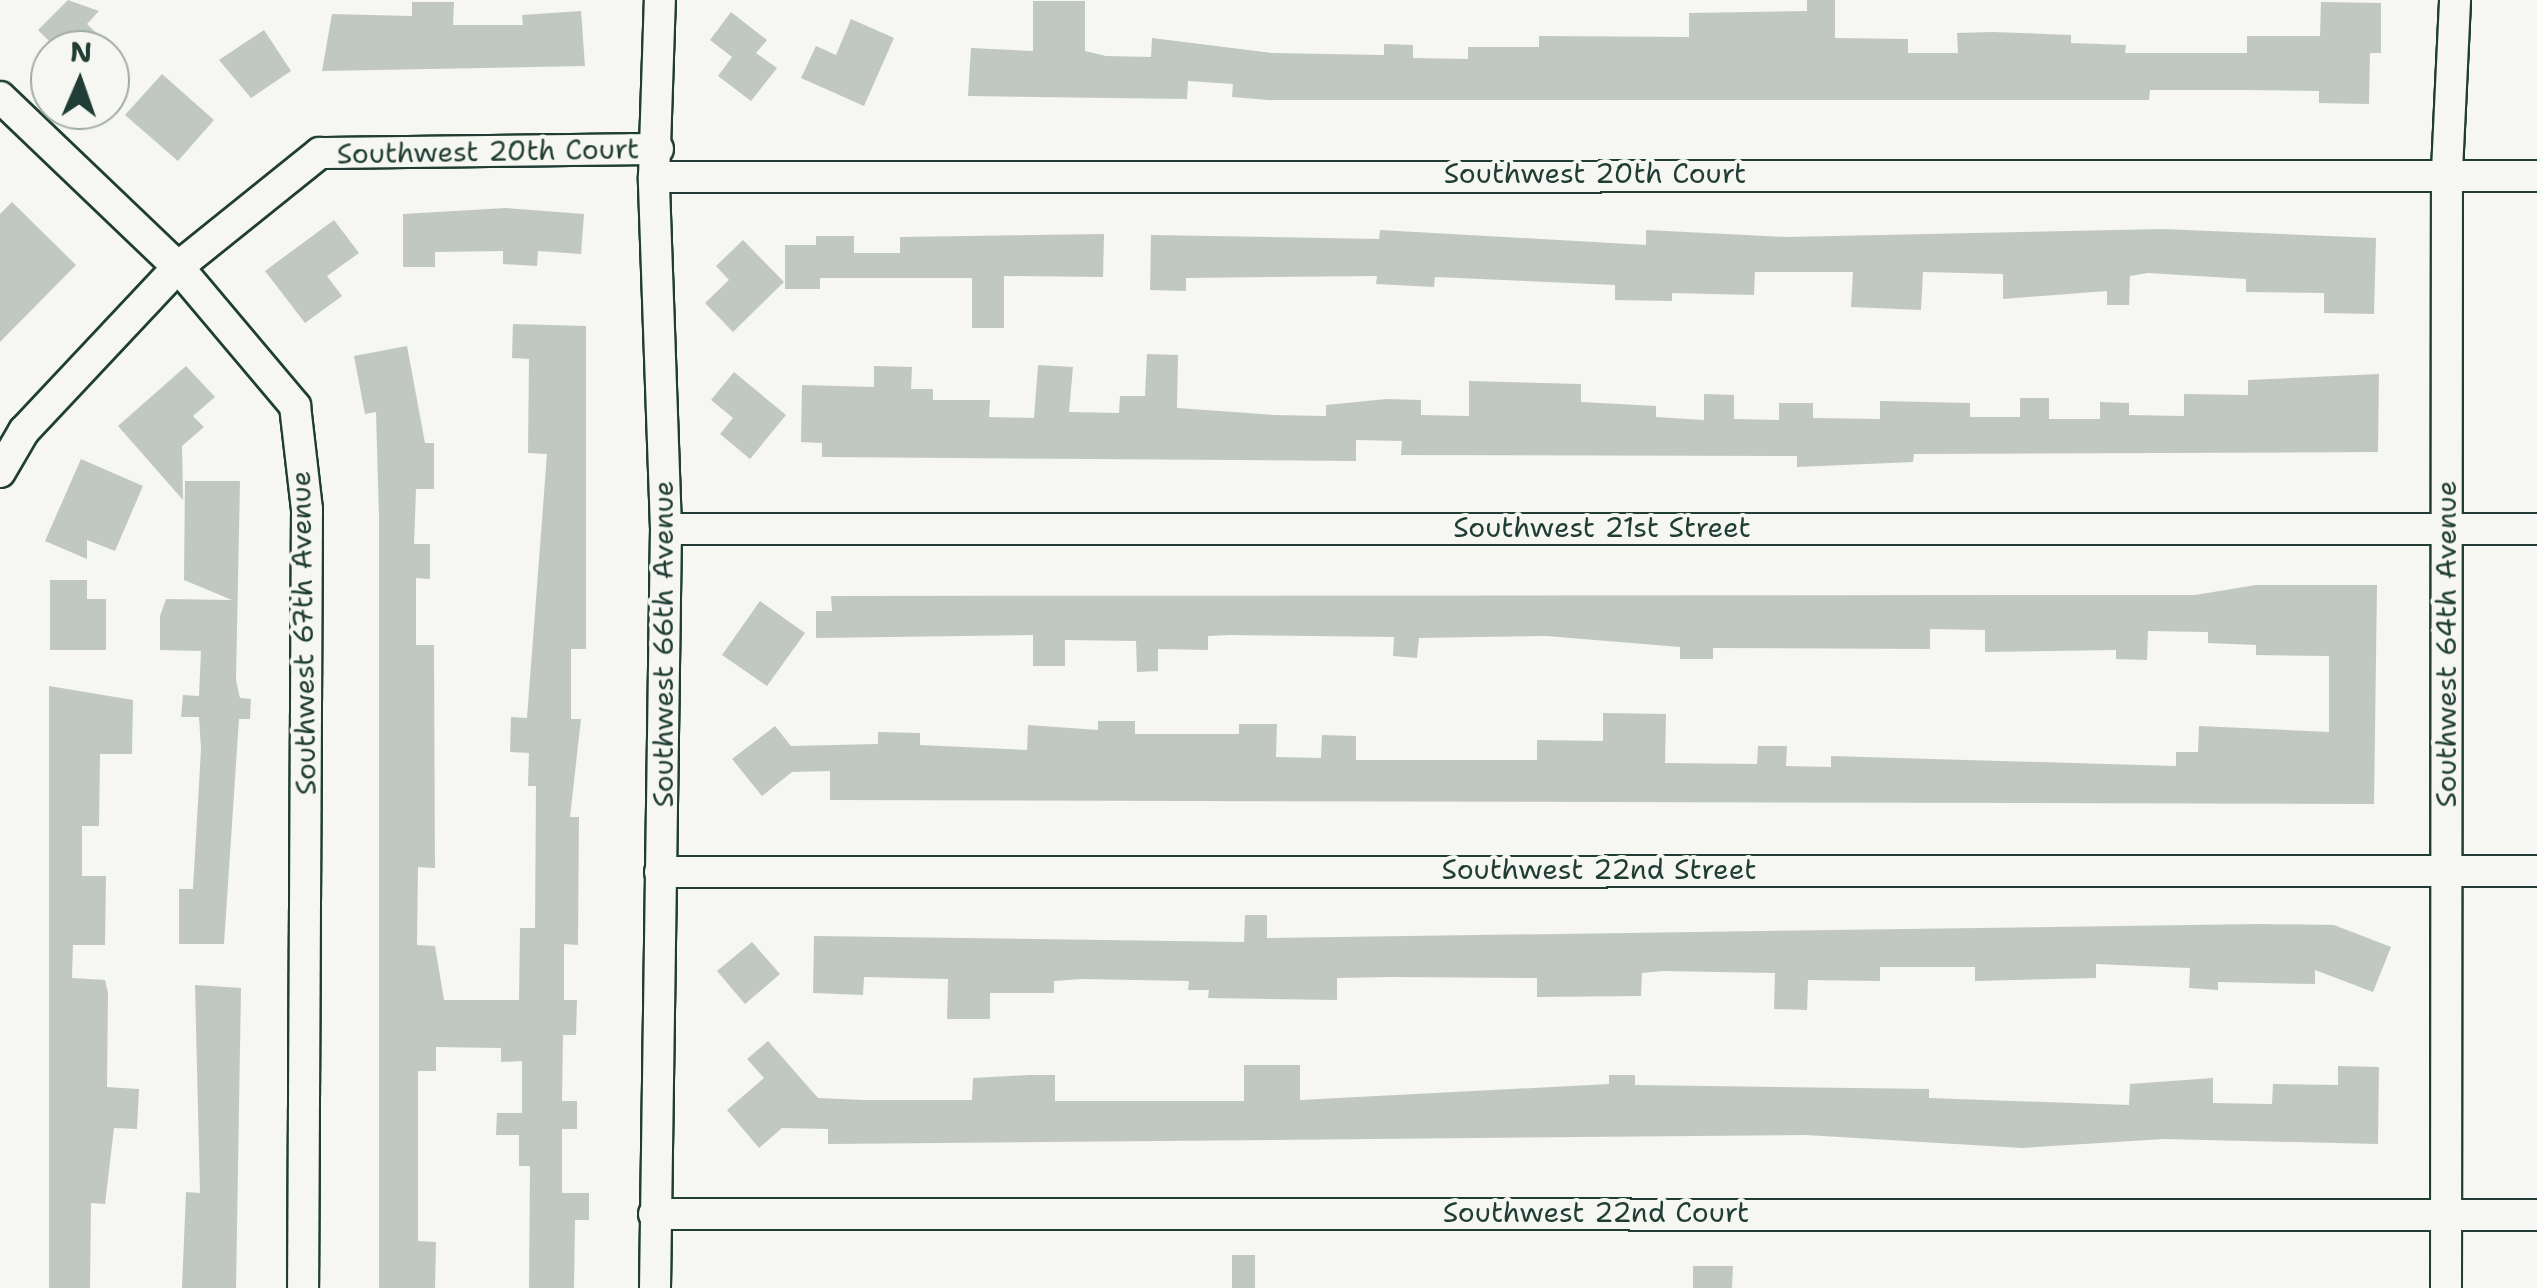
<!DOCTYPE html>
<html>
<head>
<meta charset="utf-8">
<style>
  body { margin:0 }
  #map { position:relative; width:2537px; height:1288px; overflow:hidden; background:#f6f6f2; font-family:"Shantell Sans",sans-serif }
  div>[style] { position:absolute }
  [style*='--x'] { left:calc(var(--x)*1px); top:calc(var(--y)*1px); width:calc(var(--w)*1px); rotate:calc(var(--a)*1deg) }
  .building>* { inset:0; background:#c1c8c3 }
  .roads { filter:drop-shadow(2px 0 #1f3d34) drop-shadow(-2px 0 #1f3d34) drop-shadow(0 2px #1f3d34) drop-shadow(0 -2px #1f3d34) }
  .street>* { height:30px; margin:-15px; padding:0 15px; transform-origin:15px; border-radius:15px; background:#f6f6f2 }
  span { translate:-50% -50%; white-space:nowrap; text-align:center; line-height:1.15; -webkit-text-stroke:8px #f6f6f2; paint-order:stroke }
  .street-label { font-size:28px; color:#1f3d34 }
  .north { position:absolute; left:30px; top:30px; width:100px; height:100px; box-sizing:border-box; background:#f6f6f2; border:2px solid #a0aca6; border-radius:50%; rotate:2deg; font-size:28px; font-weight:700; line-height:40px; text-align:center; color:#1f3d34 }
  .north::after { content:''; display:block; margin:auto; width:35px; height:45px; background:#1f3d34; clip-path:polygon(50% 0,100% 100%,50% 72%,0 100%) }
</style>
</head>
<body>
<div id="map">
  <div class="building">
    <i style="clip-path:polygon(68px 0,99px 11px,87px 24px,114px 50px,58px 50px,38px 30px)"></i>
    <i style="clip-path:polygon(1807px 0,1835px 0,1835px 38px,1908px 39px,1908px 53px,1958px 53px,1957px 33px,1993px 32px,2071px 35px,2071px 43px,2126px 45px,2125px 53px,2247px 53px,2247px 36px,2320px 36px,2321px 2px,2381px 3px,2381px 53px,2370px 53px,2369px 104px,2319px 103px,2319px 91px,2246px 90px,2150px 90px,2149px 100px,1268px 100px,1232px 97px,1233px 84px,1188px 81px,1187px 99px,968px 96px,971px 48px,1033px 51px,1033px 1px,1085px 1px,1085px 51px,1106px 56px,1151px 57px,1152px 38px,1272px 53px,1384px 55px,1384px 44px,1413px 45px,1413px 58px,1468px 59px,1468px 47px,1539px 47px,1539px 36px,1689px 37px,1689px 13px,1807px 11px)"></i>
    <i style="clip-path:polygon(412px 2px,454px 2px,453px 25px,523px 25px,522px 15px,581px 11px,585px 66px,322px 71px,332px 14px,412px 16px)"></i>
    <i style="clip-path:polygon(731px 12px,767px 40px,756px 53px,777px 68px,751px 101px,718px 76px,732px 57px,710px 40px)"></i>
    <i style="clip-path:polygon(851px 19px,894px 38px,864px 106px,801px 78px,816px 46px,836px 55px)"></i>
    <i style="clip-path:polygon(264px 30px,291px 71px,251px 98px,219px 60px)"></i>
    <i style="clip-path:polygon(162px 74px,214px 120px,178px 161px,125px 115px)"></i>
    <i style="clip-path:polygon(12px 202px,76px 265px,0 342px,0 214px)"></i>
    <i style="clip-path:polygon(506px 208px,584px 214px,581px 254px,538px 251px,537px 266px,503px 264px,503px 251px,435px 252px,435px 267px,403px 267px,403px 214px)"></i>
    <i style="clip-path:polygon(334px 220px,359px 253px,327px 276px,342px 296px,305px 323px,265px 271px)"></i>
    <i style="clip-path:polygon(2162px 229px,2376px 238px,2374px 314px,2324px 313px,2324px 293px,2246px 292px,2246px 279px,2148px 273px,2130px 276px,2129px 305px,2107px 305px,2107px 291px,2003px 299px,2003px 274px,1923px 272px,1921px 310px,1851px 307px,1853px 272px,1755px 272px,1754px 295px,1672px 293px,1672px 301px,1615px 300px,1615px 285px,1435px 277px,1434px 287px,1376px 284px,1377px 276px,1186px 278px,1186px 291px,1150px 290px,1151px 235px,1379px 239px,1380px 230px,1646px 245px,1646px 230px,1787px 237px)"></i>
    <i style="clip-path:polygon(1104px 234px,1103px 277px,1004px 276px,1004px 328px,972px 328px,972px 278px,820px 278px,820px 289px,785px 289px,785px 245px,816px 245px,816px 236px,854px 236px,854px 253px,900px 253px,900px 237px)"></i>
    <i style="clip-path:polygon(743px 240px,784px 282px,733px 332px,705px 303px,729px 280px,716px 266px)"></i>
    <i style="clip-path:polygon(513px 324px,586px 326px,586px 649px,571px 649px,571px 719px,581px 719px,570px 817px,579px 817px,578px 945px,564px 944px,564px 1000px,577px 1000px,576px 1035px,563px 1035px,562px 1101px,577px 1101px,577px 1129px,562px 1129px,562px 1193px,589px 1193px,589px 1220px,575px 1220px,574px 1288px,529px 1288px,530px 1166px,519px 1166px,519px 1135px,496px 1135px,497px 1113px,522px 1113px,522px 1061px,501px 1062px,501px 1048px,436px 1047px,436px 1071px,418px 1071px,418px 1241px,436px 1242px,435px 1288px,379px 1288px,379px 517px,376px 412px,365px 414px,354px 356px,407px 346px,425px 443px,434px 443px,434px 489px,416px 489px,414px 544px,430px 544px,430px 579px,416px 578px,416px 645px,434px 645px,435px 868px,418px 867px,417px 945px,435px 946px,444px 1000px,519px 1000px,520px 928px,535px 928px,536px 786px,528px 786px,529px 753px,510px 752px,511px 717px,527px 718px,547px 454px,528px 453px,529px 359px,512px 358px)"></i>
    <i style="clip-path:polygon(1147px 354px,1178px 355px,1177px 408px,1274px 415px,1326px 416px,1326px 405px,1387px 399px,1421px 400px,1421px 415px,1469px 416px,1469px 381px,1581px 384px,1581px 402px,1656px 406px,1656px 417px,1704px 420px,1704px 394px,1734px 395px,1734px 419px,1779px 420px,1779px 403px,1813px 403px,1813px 418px,1880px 419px,1880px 401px,1970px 403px,1970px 417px,2020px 417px,2020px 398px,2049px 398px,2049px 419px,2100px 419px,2100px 402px,2129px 403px,2129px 415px,2184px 416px,2184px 394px,2248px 395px,2248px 380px,2379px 374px,2378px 452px,1914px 454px,1913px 462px,1797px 467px,1797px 456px,1401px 455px,1402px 441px,1356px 440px,1356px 461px,822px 457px,822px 443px,801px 442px,802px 385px,874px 387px,874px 366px,912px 367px,911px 389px,933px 389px,933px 400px,990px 400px,989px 417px,1034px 418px,1038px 365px,1073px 367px,1069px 412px,1119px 413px,1120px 396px,1145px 396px)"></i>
    <i style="clip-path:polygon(186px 366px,215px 397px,193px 416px,204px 427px,182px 446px,183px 500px,118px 426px)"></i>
    <i style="clip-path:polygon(734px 372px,786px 415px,750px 459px,720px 434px,733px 418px,711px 400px)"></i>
    <i style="clip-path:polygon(81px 459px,143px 486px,115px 551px,87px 540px,87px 559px,45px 541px)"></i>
    <i style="clip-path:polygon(185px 481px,240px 481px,236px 680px,240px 698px,251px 699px,250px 719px,239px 719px,224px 944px,179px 944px,179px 889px,193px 889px,201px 749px,199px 717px,181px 717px,183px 695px,199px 696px,201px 651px,160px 650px,160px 616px,166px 599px,232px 600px,184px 580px)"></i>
    <i style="clip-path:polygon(50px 580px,87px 580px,87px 599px,106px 599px,106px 650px,50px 650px)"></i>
    <i style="clip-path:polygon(2256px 585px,2377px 585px,2374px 804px,830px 800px,830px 771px,792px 772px,762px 796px,732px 759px,775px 726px,791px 746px,878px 744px,878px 732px,920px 733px,920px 745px,1027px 750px,1028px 725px,1098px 730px,1098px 721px,1135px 721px,1135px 734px,1239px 734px,1239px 724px,1277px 724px,1276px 757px,1321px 758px,1322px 735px,1356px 736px,1356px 760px,1537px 760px,1537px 740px,1603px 741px,1603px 713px,1666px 714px,1665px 763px,1757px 764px,1758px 746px,1787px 746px,1786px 766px,1831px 767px,1831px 756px,2176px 766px,2176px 752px,2198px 752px,2199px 726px,2329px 732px,2329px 656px,2256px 655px,2256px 645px,2208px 643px,2208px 632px,2148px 631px,2147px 660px,2116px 659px,2116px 650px,1985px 652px,1985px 630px,1930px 629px,1930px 649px,1713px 648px,1713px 659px,1680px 659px,1680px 647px,1546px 636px,1419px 638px,1417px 658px,1393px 656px,1394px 637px,1230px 635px,1208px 636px,1208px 650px,1158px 649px,1158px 671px,1137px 672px,1136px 641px,1065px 640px,1065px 666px,1033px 666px,1033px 635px,816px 638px,816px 611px,832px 611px,831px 596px,2195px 595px)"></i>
    <i style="clip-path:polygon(760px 601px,805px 633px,767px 686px,722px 655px)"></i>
    <i style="clip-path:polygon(49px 686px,133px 700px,132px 754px,100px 754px,99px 826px,82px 826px,82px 876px,106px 876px,105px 945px,73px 945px,72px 978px,105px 980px,108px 993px,107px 1087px,139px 1089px,137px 1129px,114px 1128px,105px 1204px,91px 1203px,90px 1288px,49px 1288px)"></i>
    <i style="clip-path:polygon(1245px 915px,1267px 915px,1267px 938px,2260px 924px,2334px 925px,2391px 947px,2373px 992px,2315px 970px,2315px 984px,2218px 982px,2218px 990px,2189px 988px,2190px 968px,2096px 964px,2096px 978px,1975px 981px,1975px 967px,1880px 967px,1880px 981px,1808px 980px,1807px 1010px,1774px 1009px,1775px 973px,1663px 971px,1642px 973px,1641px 996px,1537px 997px,1537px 978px,1392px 977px,1337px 978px,1337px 1000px,1208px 998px,1209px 990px,1188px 990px,1189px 981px,1082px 979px,1054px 981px,1054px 993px,990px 993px,990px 1019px,947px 1019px,948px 979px,864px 977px,863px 995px,813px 993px,814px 936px,1244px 942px)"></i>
    <i style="clip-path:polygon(752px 942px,780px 974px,745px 1004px,717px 971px)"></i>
    <i style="clip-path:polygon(195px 985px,241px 988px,236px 1288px,182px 1288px,186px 1192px,200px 1193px)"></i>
    <i style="clip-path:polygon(768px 1041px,818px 1098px,864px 1100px,972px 1100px,973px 1078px,1029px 1075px,1055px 1075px,1055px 1101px,1244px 1101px,1244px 1065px,1300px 1065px,1300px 1100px,1609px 1084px,1609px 1075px,1635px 1075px,1635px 1085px,1929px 1089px,1929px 1098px,2129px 1105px,2130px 1084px,2213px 1078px,2213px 1103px,2272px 1104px,2273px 1084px,2338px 1085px,2338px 1066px,2379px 1067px,2378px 1144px,2164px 1139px,2022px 1148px,1806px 1135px,828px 1144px,828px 1129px,782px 1128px,759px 1148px,727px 1110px,764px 1078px,747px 1059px)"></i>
    <i style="clip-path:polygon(1232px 1255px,1255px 1255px,1255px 1288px,1232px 1288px)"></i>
    <i style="clip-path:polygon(1693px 1266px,1733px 1266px,1732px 1288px,1693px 1288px)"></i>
  </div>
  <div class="roads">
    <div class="street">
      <i style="--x:0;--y:97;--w:246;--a:43.7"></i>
      <i style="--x:178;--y:267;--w:182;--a:49.9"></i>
      <i style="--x:295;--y:406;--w:104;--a:83.4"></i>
      <i style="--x:307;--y:509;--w:779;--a:90.29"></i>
      <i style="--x:654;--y:177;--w:1883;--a:-0.03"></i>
      <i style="--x:0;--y:472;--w:48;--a:-59.7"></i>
      <i style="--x:24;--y:431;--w:225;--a:-46.8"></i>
      <i style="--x:178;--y:267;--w:182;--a:-38.8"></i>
      <i style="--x:320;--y:153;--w:338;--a:-0.7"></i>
      <i style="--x:666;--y:529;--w:1871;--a:0"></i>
      <i style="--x:660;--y:872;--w:1877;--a:-0.03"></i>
      <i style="--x:654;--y:1214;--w:1883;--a:0.03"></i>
      <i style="--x:655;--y:1288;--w:759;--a:-89.17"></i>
      <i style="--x:666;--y:529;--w:352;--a:-92"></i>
      <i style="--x:654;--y:177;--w:177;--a:-88.1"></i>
      <i style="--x:2446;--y:1288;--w:1117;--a:-89.95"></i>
      <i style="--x:2447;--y:171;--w:171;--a:-87.3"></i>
    </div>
  </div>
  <div class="street-label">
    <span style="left:488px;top:151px;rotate:-1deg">Southwest 20th Court</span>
    <span style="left:1595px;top:173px">Southwest 20th Court</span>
    <span style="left:1602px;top:527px">Southwest 21st Street</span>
    <span style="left:303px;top:633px;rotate:-91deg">Southwest 67th Avenue</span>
    <span style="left:663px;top:644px;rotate:-90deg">Southwest 66th Avenue</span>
    <span style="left:2446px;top:644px;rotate:-90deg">Southwest 64th Avenue</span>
    <span style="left:1599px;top:869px">Southwest 22nd Street</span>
    <span style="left:1596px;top:1212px">Southwest 22nd Court</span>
  </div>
  <div class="north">N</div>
</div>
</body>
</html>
